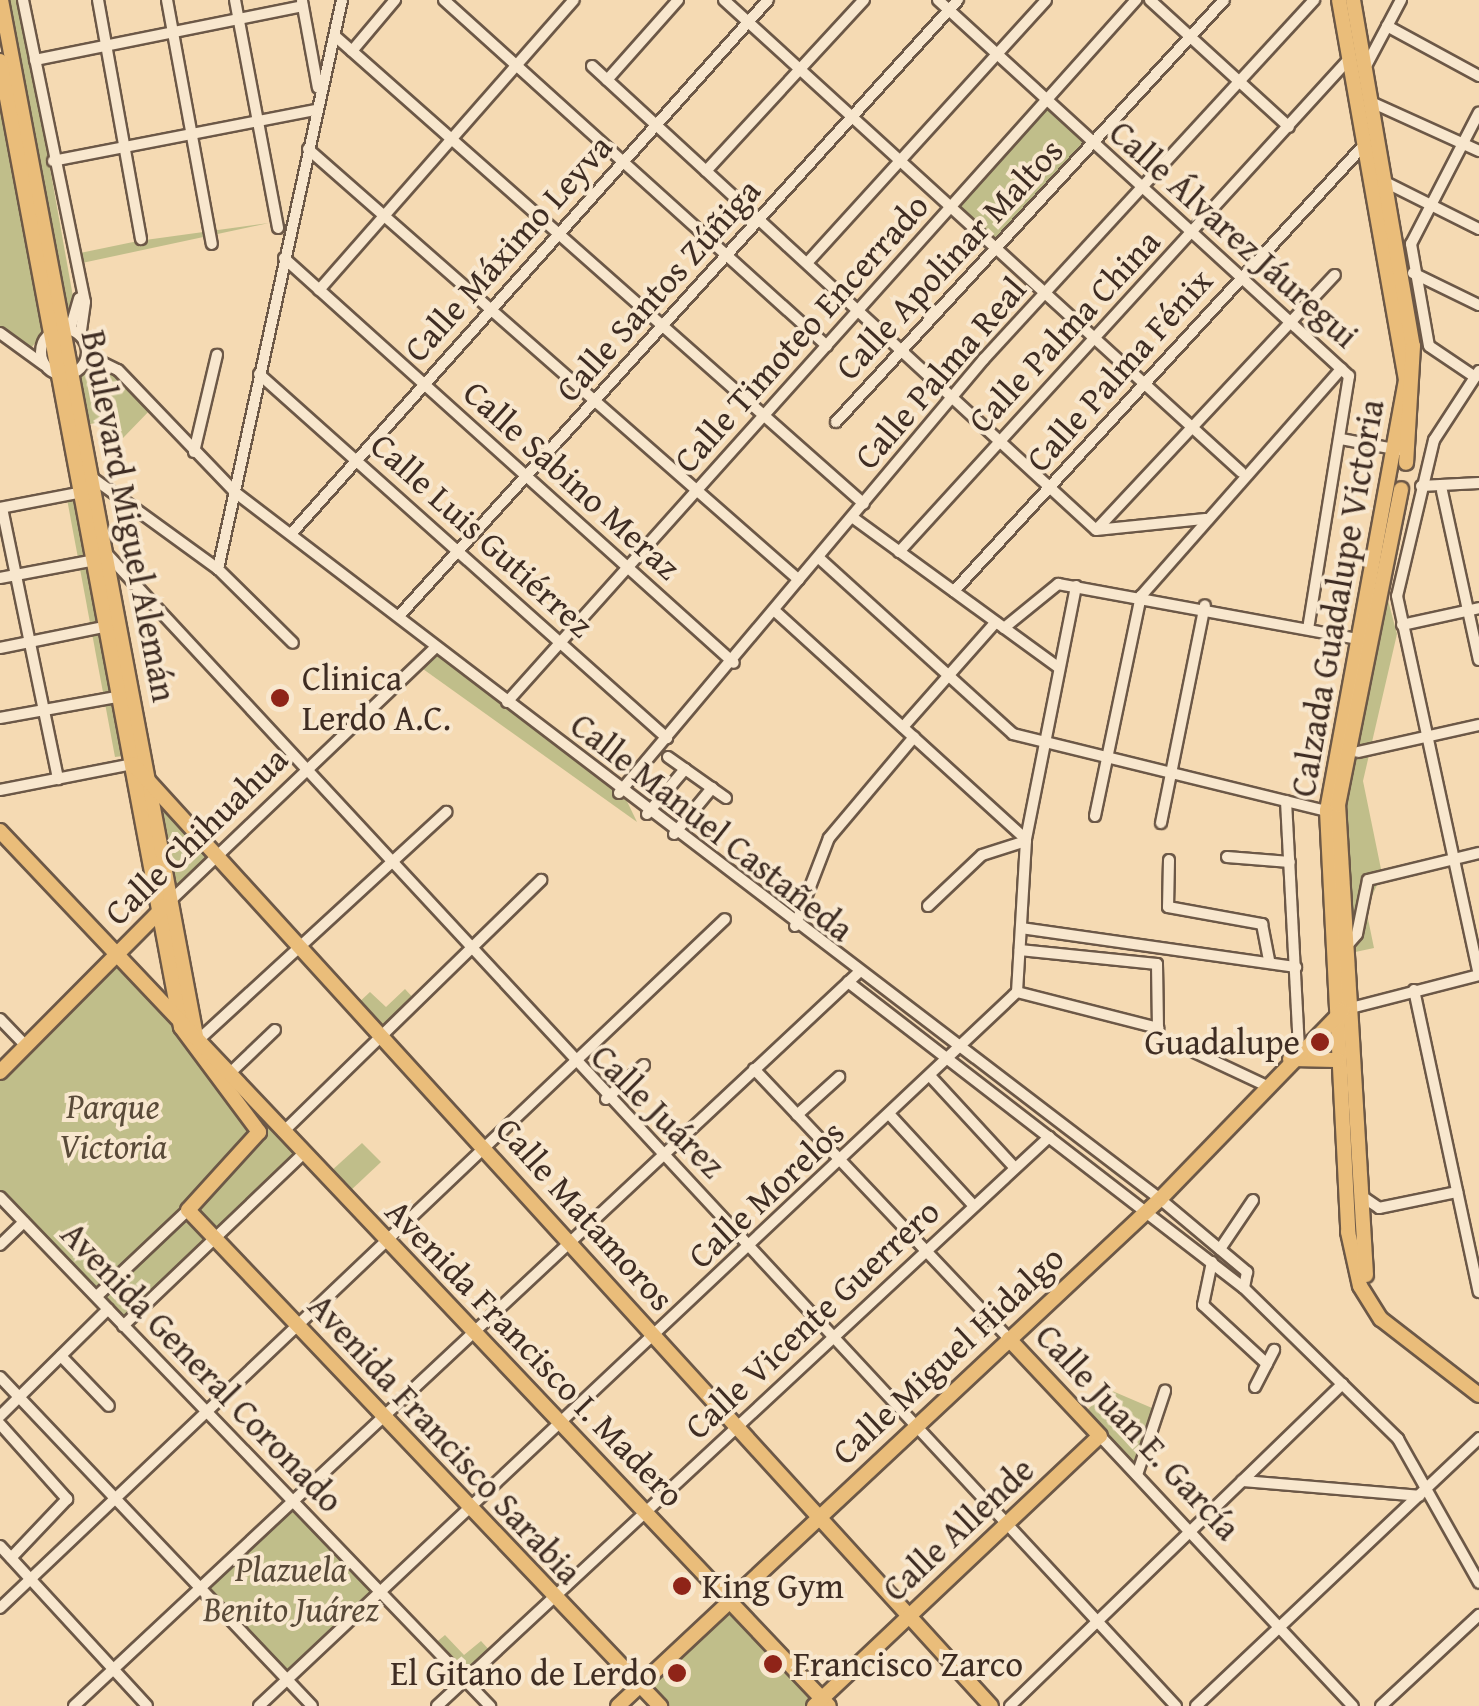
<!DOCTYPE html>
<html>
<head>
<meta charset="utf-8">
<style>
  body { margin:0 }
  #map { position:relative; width:1479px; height:1706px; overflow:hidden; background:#f5dab3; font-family:"Gentium Book Plus",serif }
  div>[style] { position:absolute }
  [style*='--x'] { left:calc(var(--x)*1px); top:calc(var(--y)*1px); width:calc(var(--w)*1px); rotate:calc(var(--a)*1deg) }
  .green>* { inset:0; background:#c0be8a }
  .roads { filter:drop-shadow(2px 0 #6c5847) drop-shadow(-2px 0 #6c5847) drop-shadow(0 2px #6c5847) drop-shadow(0 -2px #6c5847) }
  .minor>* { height:10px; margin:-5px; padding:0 5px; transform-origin:5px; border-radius:5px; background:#f8e7ce }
  .minor>.ring { margin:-5px; padding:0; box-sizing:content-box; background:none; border:10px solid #f8e7ce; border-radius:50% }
  .major>* { height:14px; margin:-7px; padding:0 7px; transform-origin:7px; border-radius:7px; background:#eabd7a }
  .dots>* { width:28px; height:28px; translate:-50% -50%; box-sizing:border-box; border:5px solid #f8e7ce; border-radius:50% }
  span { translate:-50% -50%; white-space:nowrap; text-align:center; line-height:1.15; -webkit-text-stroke:8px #f8e7ce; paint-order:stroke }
  .street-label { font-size:35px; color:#3f2d23 }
  .poi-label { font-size:35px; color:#3f2d23 }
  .left { translate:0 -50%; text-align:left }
  .right { translate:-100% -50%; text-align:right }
  .park-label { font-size:35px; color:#594a38; font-style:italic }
</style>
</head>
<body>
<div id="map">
  <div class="green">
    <i style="clip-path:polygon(3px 0,20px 0,75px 308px,66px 318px)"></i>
    <i style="clip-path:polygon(0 77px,47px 330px,30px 349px,0 328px)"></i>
    <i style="clip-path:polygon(1048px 98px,1094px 143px,997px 248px,950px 203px)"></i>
    <i style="clip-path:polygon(269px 223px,82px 263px,80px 253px,138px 241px)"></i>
    <i style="clip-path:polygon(91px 344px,153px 407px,123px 438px,110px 437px,106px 421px,85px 425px,74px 369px)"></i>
    <i style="clip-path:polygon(83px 496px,131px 755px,115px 757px,67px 499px)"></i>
    <i style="clip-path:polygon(1385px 589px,1397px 634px,1363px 781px,1382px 874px,1366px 909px,1374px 948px,1346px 954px,1339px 805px)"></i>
    <i style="clip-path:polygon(436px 645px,623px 793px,637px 822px,416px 664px)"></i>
    <i style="clip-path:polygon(147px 777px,217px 856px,170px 901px)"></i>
    <i style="clip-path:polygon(117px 955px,204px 1060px,305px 1151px,125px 1323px,0 1194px,0 1070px)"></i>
    <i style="clip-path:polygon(405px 989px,416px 1001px,381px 1035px,355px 1006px,370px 992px,386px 1007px)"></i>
    <i style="clip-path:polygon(362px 1143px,381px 1162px,349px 1192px,330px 1172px)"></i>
    <i style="clip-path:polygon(1110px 1390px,1159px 1411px,1138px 1476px,1081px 1415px)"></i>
    <i style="clip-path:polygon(294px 1500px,382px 1591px,287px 1679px,200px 1587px)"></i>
    <i style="clip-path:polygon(730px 1599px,825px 1696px,815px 1706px,647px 1706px,633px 1691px)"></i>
    <i style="clip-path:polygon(445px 1635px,464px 1655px,481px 1641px,492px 1653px,464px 1678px,433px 1645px)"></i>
  </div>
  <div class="roads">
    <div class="minor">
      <i style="--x:23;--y:0;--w:308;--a:78.4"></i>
      <i style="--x:85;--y:302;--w:34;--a:98"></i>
      <i style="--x:98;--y:0;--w:243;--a:79.8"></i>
      <i style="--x:167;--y:0;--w:248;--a:79.6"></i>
      <i style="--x:235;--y:0;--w:232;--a:79.3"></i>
      <i style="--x:444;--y:0;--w:516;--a:42.09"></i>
      <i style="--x:724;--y:0;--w:700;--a:42.39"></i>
      <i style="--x:938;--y:0;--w:557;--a:42.45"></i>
      <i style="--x:1349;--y:376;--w:255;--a:99.2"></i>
      <i style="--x:1150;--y:0;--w:188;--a:42.4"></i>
      <i style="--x:302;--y:1;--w:88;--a:79.6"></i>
      <i style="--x:1387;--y:26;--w:105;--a:28.5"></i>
      <i style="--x:335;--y:36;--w:706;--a:41.5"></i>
      <i style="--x:352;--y:51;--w:67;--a:-49.9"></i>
      <i style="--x:35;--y:60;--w:273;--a:-11.4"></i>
      <i style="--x:592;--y:66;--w:685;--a:42.63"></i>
      <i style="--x:1096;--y:530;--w:110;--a:-5.8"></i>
      <i style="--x:1365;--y:68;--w:77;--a:-62.1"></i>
      <i style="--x:607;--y:80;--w:107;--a:-48.4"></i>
      <i style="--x:1371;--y:102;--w:119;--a:24.4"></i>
      <i style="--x:308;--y:149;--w:653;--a:41.28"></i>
      <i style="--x:53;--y:161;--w:268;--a:-11"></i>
      <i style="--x:706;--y:171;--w:233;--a:-47.3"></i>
      <i style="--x:1385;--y:182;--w:105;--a:26.6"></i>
      <i style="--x:284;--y:258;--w:605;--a:41.99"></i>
      <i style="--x:807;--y:263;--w:355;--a:-47.7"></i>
      <i style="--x:1413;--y:273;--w:73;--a:25.9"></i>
      <i style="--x:319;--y:290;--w:386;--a:-48.7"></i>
      <i class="ring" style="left:41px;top:329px;width:36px;height:36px"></i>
      <i style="--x:70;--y:330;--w:33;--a:-74"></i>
      <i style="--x:0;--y:333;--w:54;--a:36"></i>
      <i style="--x:87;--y:355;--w:34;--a:26"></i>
      <i style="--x:118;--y:370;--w:170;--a:46.2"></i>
      <i style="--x:236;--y:493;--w:1163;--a:37.38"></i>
      <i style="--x:1160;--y:1199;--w:114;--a:40"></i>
      <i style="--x:1247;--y:1272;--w:16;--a:101"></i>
      <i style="--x:1479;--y:371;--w:82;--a:123.1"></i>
      <i style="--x:1434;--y:440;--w:160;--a:103.3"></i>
      <i style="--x:1397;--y:596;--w:387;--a:77.8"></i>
      <i style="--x:259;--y:374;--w:547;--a:41.74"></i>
      <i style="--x:1475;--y:377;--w:55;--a:-146"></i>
      <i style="--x:1429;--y:346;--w:104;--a:-100"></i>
      <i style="--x:1411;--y:244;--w:148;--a:-62.7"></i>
      <i style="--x:836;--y:422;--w:573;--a:-47.4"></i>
      <i style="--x:1341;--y:439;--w:59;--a:10.7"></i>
      <i style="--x:194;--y:452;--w:100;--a:-76.7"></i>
      <i style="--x:90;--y:476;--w:158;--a:36"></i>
      <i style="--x:218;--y:569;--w:105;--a:44.6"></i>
      <i style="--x:1421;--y:486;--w:58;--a:-3"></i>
      <i style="--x:1442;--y:491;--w:173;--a:77.7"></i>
      <i style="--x:0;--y:508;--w:85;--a:-10.9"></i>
      <i style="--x:2;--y:508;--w:277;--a:78.3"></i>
      <i style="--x:852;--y:517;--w:256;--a:36.1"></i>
      <i style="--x:1097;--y:529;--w:348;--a:-46.9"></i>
      <i style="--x:291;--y:534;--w:716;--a:-48.23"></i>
      <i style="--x:899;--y:552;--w:669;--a:-47.61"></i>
      <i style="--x:106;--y:553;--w:1573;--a:47.14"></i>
      <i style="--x:819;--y:558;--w:262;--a:42.2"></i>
      <i style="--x:1013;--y:734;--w:323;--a:13.8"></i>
      <i style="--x:218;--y:569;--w:582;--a:-77.71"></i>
      <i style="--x:0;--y:578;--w:97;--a:-10.7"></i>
      <i style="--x:954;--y:591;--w:607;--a:-47.4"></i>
      <i style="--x:775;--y:611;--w:339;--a:42.3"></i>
      <i style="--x:399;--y:616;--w:832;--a:-47.78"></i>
      <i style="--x:1402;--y:625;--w:79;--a:-12.4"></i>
      <i style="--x:1004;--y:628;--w:70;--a:-39.2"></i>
      <i style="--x:1058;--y:584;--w:304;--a:10.4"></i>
      <i style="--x:0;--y:648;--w:110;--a:-11.5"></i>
      <i style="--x:507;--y:702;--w:943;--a:-48.14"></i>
      <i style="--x:0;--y:718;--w:124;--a:-10.2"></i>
      <i style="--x:903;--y:727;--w:140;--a:-48.5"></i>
      <i style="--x:1358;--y:752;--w:124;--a:-12.6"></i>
      <i style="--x:668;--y:757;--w:71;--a:35.3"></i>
      <i style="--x:0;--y:790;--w:136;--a:-11.1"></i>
      <i style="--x:619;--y:793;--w:567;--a:-49.94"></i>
      <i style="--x:984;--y:359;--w:488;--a:-47.4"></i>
      <i style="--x:1286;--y:801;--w:248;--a:87"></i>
      <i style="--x:647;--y:814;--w:59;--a:-49.8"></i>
      <i style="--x:1095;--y:816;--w:225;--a:-78.2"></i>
      <i style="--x:1141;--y:596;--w:303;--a:-48.6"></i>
      <i style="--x:1161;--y:823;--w:222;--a:-78.6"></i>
      <i style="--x:674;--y:834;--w:60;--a:-50.4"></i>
      <i style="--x:1227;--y:857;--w:63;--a:4.5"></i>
      <i style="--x:1169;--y:860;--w:47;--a:91.2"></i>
      <i style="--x:1168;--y:907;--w:96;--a:10.3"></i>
      <i style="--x:1262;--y:924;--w:38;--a:79"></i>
      <i style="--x:169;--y:902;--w:369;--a:-43.7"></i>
      <i style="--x:928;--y:906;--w:74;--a:-43.4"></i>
      <i style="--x:982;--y:855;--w:46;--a:-17.7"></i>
      <i style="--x:795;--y:926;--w:94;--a:-68.9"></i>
      <i style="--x:829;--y:838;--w:132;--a:-49.9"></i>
      <i style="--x:1021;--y:928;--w:278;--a:8.1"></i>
      <i style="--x:1345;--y:948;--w:18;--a:-49"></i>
      <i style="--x:1357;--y:934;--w:55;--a:-78.5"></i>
      <i style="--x:1368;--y:880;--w:114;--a:-13.7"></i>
      <i style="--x:848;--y:982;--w:500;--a:37.69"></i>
      <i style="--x:1244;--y:1288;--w:216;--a:44.4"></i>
      <i style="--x:1398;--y:1439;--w:165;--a:60.6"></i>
      <i style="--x:1414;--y:990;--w:309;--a:77.9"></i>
      <i style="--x:1017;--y:992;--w:146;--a:14.3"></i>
      <i style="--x:1158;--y:1028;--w:64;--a:-90.9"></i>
      <i style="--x:1157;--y:964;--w:138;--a:-174.2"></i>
      <i style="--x:1347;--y:1009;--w:136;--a:-14.4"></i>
      <i style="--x:0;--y:1019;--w:37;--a:46"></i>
      <i style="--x:1173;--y:1042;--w:104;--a:25.1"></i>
      <i style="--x:194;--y:1044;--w:343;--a:-42.6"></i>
      <i style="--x:754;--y:1069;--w:371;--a:46.6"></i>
      <i style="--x:228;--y:1075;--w:65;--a:-43.8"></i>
      <i style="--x:931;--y:1077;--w:124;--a:47.3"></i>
      <i style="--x:606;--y:1099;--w:51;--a:-41.8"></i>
      <i style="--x:797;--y:1115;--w:57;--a:-42.1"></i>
      <i style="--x:890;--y:1115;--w:124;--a:47.3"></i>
      <i style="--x:283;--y:1132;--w:361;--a:-44.3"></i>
      <i style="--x:1360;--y:1195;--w:23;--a:34"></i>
      <i style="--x:1379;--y:1208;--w:80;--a:-11.6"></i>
      <i style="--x:0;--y:1197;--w:707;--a:46.09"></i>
      <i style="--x:0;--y:1245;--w:33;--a:-44"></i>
      <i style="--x:1220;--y:1249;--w:59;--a:-56"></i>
      <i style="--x:1212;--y:1262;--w:44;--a:101.8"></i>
      <i style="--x:1203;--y:1305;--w:87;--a:42.7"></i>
      <i style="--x:97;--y:1296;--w:125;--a:-43.4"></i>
      <i style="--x:123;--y:1326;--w:249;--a:-43.7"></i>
      <i style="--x:61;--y:1356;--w:69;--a:46.2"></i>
      <i style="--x:0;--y:1377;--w:453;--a:46.5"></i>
      <i style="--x:1255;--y:1387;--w:42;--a:-62.8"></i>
      <i style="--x:0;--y:1416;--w:152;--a:-44.7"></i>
      <i style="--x:0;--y:1424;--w:101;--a:48.2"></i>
      <i style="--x:67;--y:1499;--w:81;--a:133.5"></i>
      <i style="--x:1100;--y:1436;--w:370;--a:46.9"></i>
      <i style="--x:1137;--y:1475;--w:89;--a:-71.6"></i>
      <i style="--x:1242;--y:1481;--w:178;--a:4.8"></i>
      <i style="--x:0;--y:1546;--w:217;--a:47.4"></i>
      <i style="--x:0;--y:1608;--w:1000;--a:-43.54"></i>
      <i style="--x:74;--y:1706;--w:1072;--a:-43.07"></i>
      <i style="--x:259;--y:1706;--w:1041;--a:-43.29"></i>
      <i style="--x:1017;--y:992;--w:153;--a:-86.6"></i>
      <i style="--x:1026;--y:839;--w:258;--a:-78.8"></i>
      <i style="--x:437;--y:1706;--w:836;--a:-42.91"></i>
      <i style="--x:1010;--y:1706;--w:463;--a:-44.1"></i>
      <i style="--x:1196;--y:1706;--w:390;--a:-43.4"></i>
      <i style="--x:1381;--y:1706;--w:134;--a:-42.9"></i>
    </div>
    <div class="major">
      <i style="--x:1;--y:0;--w:1059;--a:79.34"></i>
      <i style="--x:1339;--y:0;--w:386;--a:80"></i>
      <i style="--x:1406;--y:380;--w:438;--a:100.4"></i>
      <i style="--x:1327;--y:811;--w:422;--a:87.1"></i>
      <i style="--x:1348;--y:1232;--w:55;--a:77.5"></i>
      <i style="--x:1360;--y:1286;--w:39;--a:58"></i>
      <i style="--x:1381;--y:1319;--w:124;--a:37.8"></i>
      <i style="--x:1353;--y:0;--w:351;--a:80.2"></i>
      <i style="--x:1413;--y:346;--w:117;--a:93.4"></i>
      <i style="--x:0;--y:61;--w:983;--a:79.39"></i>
      <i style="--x:181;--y:1027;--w:131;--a:53.4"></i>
      <i style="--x:259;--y:1132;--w:105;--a:132.3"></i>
      <i style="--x:188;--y:1210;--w:685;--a:46.42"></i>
      <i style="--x:133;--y:764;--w:1274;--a:47.67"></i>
      <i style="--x:0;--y:831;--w:1205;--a:46.55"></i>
      <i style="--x:1290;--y:1059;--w:48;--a:1.2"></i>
      <i style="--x:0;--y:1072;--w:234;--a:-45.2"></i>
      <i style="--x:1366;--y:1275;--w:471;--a:-93.4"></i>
      <i style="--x:1338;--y:805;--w:322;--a:-78.7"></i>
      <i style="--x:618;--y:1706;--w:742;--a:-43.09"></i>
      <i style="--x:1160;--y:1199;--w:262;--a:-45.9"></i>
      <i style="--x:814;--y:1706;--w:393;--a:-43.4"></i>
      <i style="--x:1100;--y:1436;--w:133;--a:-133.2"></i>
    </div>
  </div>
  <div class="dots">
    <i style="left:280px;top:698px;background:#8f2418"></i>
    <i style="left:1320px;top:1042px;background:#8f2418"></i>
    <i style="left:682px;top:1586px;background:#8f2418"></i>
    <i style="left:773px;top:1664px;background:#8f2418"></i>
    <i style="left:677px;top:1673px;background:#8f2418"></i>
  </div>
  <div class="street-label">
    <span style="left:1234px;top:234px;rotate:42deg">Calle Álvarez Jáuregui</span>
    <span style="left:508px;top:248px;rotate:-48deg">Calle Máximo Leyva</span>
    <span style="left:949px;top:259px;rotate:-47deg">Calle Apolinar Maltos</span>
    <span style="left:658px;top:290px;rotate:-48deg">Calle Santos Zúñiga</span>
    <span style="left:1064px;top:331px;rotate:-47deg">Calle Palma China</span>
    <span style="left:801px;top:333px;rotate:-48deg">Calle Timoteo Encerrado</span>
    <span style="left:1119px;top:370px;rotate:-48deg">Calle Palma Fénix</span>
    <span style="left:940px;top:373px;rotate:-49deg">Calle Palma Real</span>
    <span style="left:572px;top:480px;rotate:42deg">Calle Sabino Meraz</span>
    <span style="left:129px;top:516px;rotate:79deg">Boulevard Miguel Alemán</span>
    <span style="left:482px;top:535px;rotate:42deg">Calle Luis Gutiérrez</span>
    <span style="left:1337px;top:598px;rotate:-80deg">Calzada Guadalupe Victoria</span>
    <span style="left:712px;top:827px;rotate:38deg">Calle Manuel Castañeda</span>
    <span style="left:196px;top:836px;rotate:-44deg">Calle Chihuahua</span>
    <span style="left:658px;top:1111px;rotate:45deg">Calle Juárez</span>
    <span style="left:766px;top:1194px;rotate:-43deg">Calle Morelos</span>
    <span style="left:585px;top:1214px;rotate:48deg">Calle Matamoros</span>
    <span style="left:812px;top:1319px;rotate:-43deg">Calle Vicente Guerrero</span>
    <span style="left:535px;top:1353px;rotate:46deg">Avenida Francisco I. Madero</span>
    <span style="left:948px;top:1355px;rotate:-43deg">Calle Miguel Hidalgo</span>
    <span style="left:202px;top:1367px;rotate:46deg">Avenida General Coronado</span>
    <span style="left:1138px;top:1432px;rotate:47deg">Calle Juan E. García</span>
    <span style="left:445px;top:1439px;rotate:47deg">Avenida Francisco Sarabia</span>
    <span style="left:958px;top:1529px;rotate:-43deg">Calle Allende</span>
  </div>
  <div class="poi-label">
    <span class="left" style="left:302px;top:698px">Clinica<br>Lerdo A.C.</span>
    <span class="right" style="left:1300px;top:1042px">Guadalupe</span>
    <span class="left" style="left:702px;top:1586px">King Gym</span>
    <span class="left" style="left:793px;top:1664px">Francisco Zarco</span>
    <span class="right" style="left:657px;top:1673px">El Gitano de Lerdo</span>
  </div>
  <div class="park-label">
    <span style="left:113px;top:1126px">Parque<br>Victoria</span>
    <span style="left:291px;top:1589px">Plazuela<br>Benito Juárez</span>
  </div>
</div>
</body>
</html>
